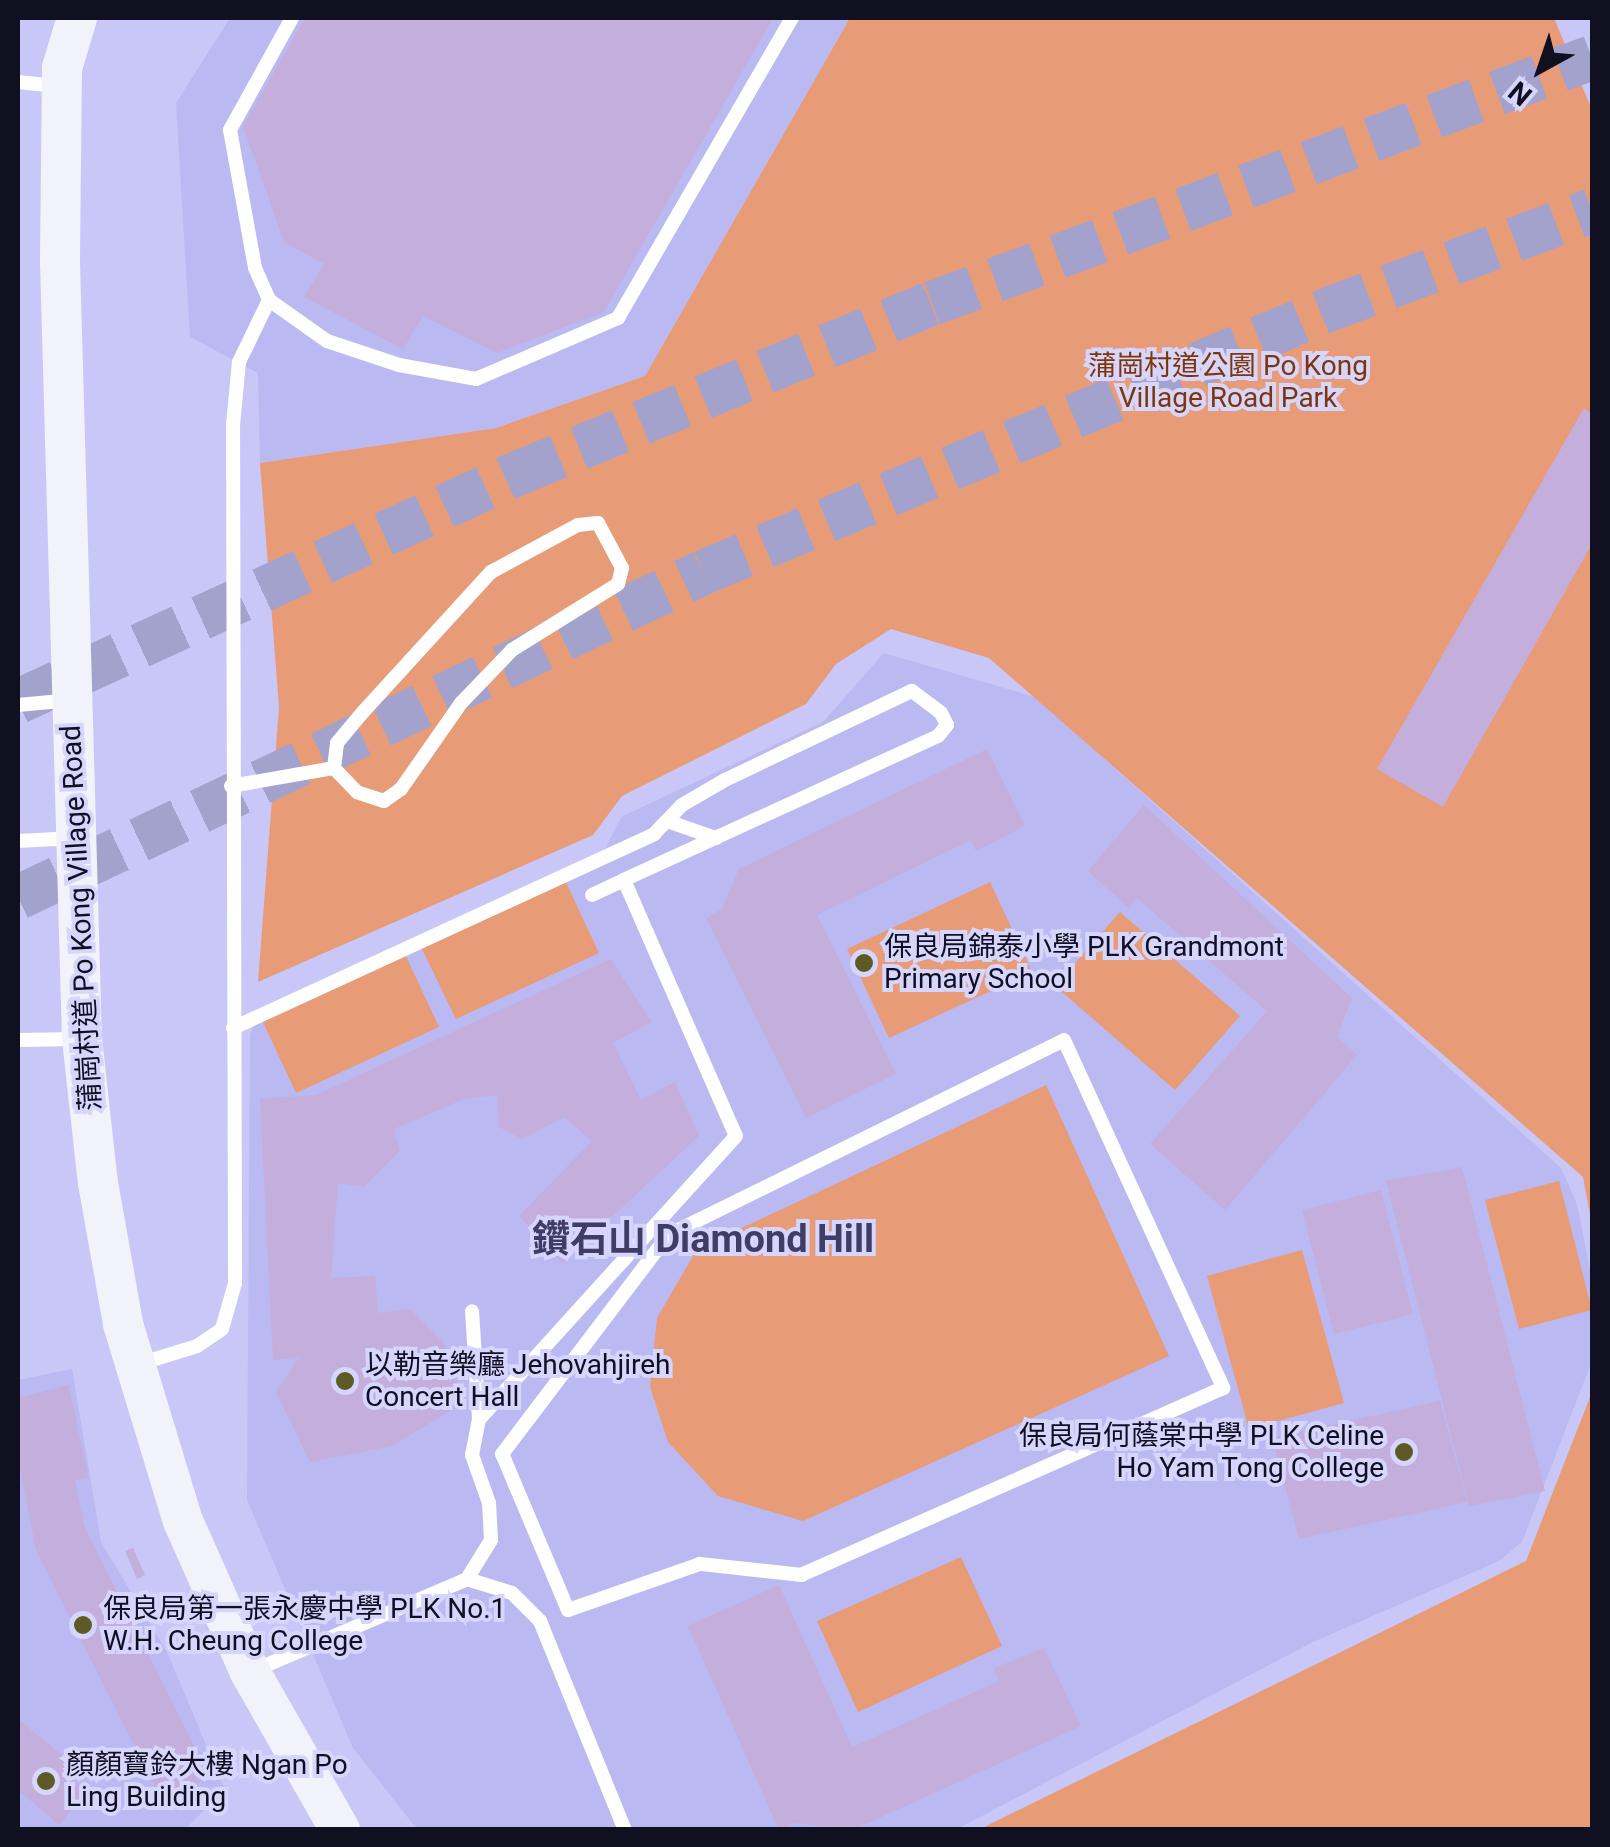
<!DOCTYPE html>
<html>
<head>
<meta charset="utf-8">
<style>
  body { margin:0 }
  #map { position:relative; width:1610px; height:1847px; overflow:hidden; background:#c8c7f8; font-family:Roboto,"Noto Sans TC",sans-serif }
  div>[style] { position:absolute }
  [style*='--x'] { left:calc(var(--x)*1px); top:calc(var(--y)*1px); width:calc(var(--w)*1px); rotate:calc(var(--a)*1deg) }
  .built>* { inset:0; background:#bbb9f1 }
  .green>* { inset:0; background:#e89b77 }
  .building>* { inset:0; background:#c3aedc }
  .trunk-tunnel>* { height:45px; margin-top:-22.5px; transform-origin:0; background:repeating-linear-gradient(90deg,#a3a2cd 0 45px,transparent 0 67px) }
  .service>* { height:14px; margin:-7px; padding:0 7px; transform-origin:7px; border-radius:7px; background:#fff }
  .secondary>* { height:40px; margin:-20px; padding:0 20px; transform-origin:20px; border-radius:20px; background:#f2f2fa }
  .dots>* { width:28px; height:28px; translate:-50% -50%; box-sizing:border-box; border:5px solid #d6d5fd; border-radius:50% }
  span { translate:-50% -50%; white-space:nowrap; text-align:center; line-height:1.15; -webkit-text-stroke:8px #d6d5fd; paint-order:stroke }
  .park-label { font-size:28px; color:#7e3609 }
  .street-label { font-size:28px; color:#111021 }
  .poi-label { font-size:28px; color:#111021 }
  .left { translate:0 -50%; text-align:left }
  .right { translate:-100% -50%; text-align:right }
  .district-label { font-size:38px; color:#3f3c65; font-weight:700 }
  .frame { position:absolute; inset:0; border:20px solid #111021; pointer-events:none }
  .north { position:absolute; left:1490px; top:20px; width:100px; height:100px; -webkit-text-stroke:8px #d6d5fd; paint-order:stroke; rotate:220deg; font-size:28px; font-weight:700; line-height:40px; text-align:center; color:#111021 }
  .north::after { content:''; display:block; margin:auto; width:35px; height:45px; background:#111021; clip-path:polygon(50% 0,100% 100%,50% 72%,0 100%) }
</style>
</head>
<body>
<div id="map">
  <div class="built">
    <i style="clip-path:polygon(230px 18px,850px 18px,645px 376px,496px 428px,260px 463px,258px 373px,190px 337px,176px 103px)"></i>
    <i style="clip-path:polygon(884px 653px,1035px 697px,1561px 1168px,1577px 1204px,1592px 1280px,1592px 1361px,1522px 1542px,1499px 1561px,1313px 1642px,957px 1829px,417px 1829px,353px 1748px,247px 1500px,250px 1035px,258px 1011px,605px 849px,621px 817px,823px 722px)"></i>
    <i style="clip-path:polygon(72px 1369px,101px 1542px,167px 1652px,225px 1790px,185px 1829px,18px 1830px,18px 1380px)"></i>
  </div>
  <div class="green">
    <i style="clip-path:polygon(850px 18px,1554px 18px,1592px 110px,1592px 1225px,1583px 1177px,989px 658px,891px 629px,836px 664px,806px 704px,622px 796px,593px 835px,258px 982px,279px 707px,260px 463px,496px 428px,645px 376px)"></i>
    <i style="clip-path:polygon(564px 878px,599px 953px,456px 1019px,420px 945px)"></i>
    <i style="clip-path:polygon(990px 882px,1032px 972px,889px 1038px,847px 949px)"></i>
    <i style="clip-path:polygon(1120px 912px,1240px 1016px,1175px 1090px,1055px 986px)"></i>
    <i style="clip-path:polygon(404px 952px,439px 1027px,296px 1093px,261px 1018px)"></i>
    <i style="clip-path:polygon(1046px 1085px,1169px 1356px,803px 1521px,718px 1496px,668px 1442px,650px 1387px,657px 1318px,697px 1249px)"></i>
    <i style="clip-path:polygon(1559px 1181px,1592px 1310px,1519px 1329px,1485px 1200px)"></i>
    <i style="clip-path:polygon(1302px 1250px,1344px 1403px,1249px 1429px,1207px 1276px)"></i>
    <i style="clip-path:polygon(1592px 1392px,1592px 1829px,980px 1829px,1526px 1561px)"></i>
    <i style="clip-path:polygon(961px 1557px,1002px 1646px,858px 1712px,817px 1621px)"></i>
  </div>
  <div class="building">
    <i style="clip-path:polygon(305px 18px,773px 18px,604px 312px,497px 353px,423px 316px,403px 349px,304px 297px,324px 264px,284px 242px,243px 126px)"></i>
    <i style="clip-path:polygon(1584px 408px,1592px 414px,1592px 544px,1443px 807px,1377px 769px)"></i>
    <i style="clip-path:polygon(987px 749px,1025px 826px,976px 851px,971px 840px,817px 915px,896px 1074px,806px 1118px,706px 918px,722px 909px,739px 869px)"></i>
    <i style="clip-path:polygon(1144px 805px,1352px 998px,1337px 1037px,1357px 1055px,1225px 1210px,1150px 1144px,1267px 1011px,1137px 898px,1129px 908px,1088px 871px)"></i>
    <i style="clip-path:polygon(611px 959px,651px 1022px,613px 1043px,641px 1100px,675px 1082px,699px 1136px,562px 1263px,519px 1216px,592px 1141px,564px 1117px,522px 1139px,499px 1127px,497px 1095px,464px 1099px,394px 1129px,400px 1151px,364px 1187px,338px 1183px,331px 1278px,375px 1276px,378px 1313px,410px 1309px,444px 1343px,463px 1403px,392px 1446px,310px 1462px,276px 1392px,299px 1358px,273px 1360px,260px 1099px,316px 1095px)"></i>
    <i style="clip-path:polygon(1462px 1167px,1545px 1491px,1469px 1506px,1386px 1181px)"></i>
    <i style="clip-path:polygon(1381px 1190px,1413px 1314px,1334px 1334px,1302px 1210px)"></i>
    <i style="clip-path:polygon(69px 1385px,88px 1477px,75px 1480px,84px 1526px,200px 1757px,189px 1762px,199px 1782px,162px 1801px,36px 1550px,18px 1458px,18px 1398px)"></i>
    <i style="clip-path:polygon(1440px 1401px,1467px 1502px,1299px 1539px,1272px 1438px)"></i>
    <i style="clip-path:polygon(133px 1548px,145px 1575px,137px 1579px,125px 1551px)"></i>
    <i style="clip-path:polygon(779px 1585px,852px 1747px,999px 1681px,994px 1668px,1044px 1648px,1081px 1726px,853px 1830px,796px 1823px,779px 1830px,688px 1626px)"></i>
    <i style="clip-path:polygon(18px 1719px,70px 1762px,62px 1771px,87px 1792px,59px 1825px,18px 1790px)"></i>
  </div>
  <div class="trunk-tunnel">
    <i style="--x:18;--y:701;--w:549;--a:-24.56"></i>
    <i style="--x:517;--y:473;--w:448;--a:-22.3"></i>
    <i style="--x:932;--y:303;--w:704;--a:-20.44"></i>
    <i style="--x:18;--y:897;--w:758;--a:-25.38"></i>
    <i style="--x:703;--y:572;--w:676;--a:-22.81"></i>
    <i style="--x:1326;--y:310;--w:284;--a:-20.6"></i>
  </div>
  <div class="service">
    <i style="--x:292;--y:18;--w:128;--a:119"></i>
    <i style="--x:230;--y:130;--w:140;--a:79.7"></i>
    <i style="--x:255;--y:268;--w:35;--a:66"></i>
    <i style="--x:269;--y:300;--w:71;--a:35.3"></i>
    <i style="--x:327;--y:341;--w:76;--a:18.4"></i>
    <i style="--x:399;--y:365;--w:78;--a:10.3"></i>
    <i style="--x:476;--y:379;--w:155;--a:-23.2"></i>
    <i style="--x:618;--y:318;--w:347;--a:-59.9"></i>
    <i style="--x:18;--y:82;--w:38;--a:6"></i>
    <i style="--x:598;--y:523;--w:51;--a:61.9"></i>
    <i style="--x:622;--y:568;--w:16;--a:104"></i>
    <i style="--x:618;--y:584;--w:125;--a:148.1"></i>
    <i style="--x:512;--y:650;--w:74;--a:133.9"></i>
    <i style="--x:461;--y:703;--w:105;--a:124.9"></i>
    <i style="--x:401;--y:789;--w:21;--a:145"></i>
    <i style="--x:384;--y:801;--w:28;--a:-162"></i>
    <i style="--x:357;--y:792;--w:33;--a:-134"></i>
    <i style="--x:334;--y:768;--w:25;--a:-83"></i>
    <i style="--x:337;--y:743;--w:40;--a:-50"></i>
    <i style="--x:363;--y:712;--w:190;--a:-47.6"></i>
    <i style="--x:491;--y:572;--w:99;--a:-28.4"></i>
    <i style="--x:578;--y:525;--w:20;--a:-6"></i>
    <i style="--x:18;--y:705;--w:54;--a:-5.3"></i>
    <i style="--x:231;--y:786;--w:105;--a:-9.9"></i>
    <i style="--x:667;--y:821;--w:52;--a:19.1"></i>
    <i style="--x:18;--y:841;--w:57;--a:-3"></i>
    <i style="--x:592;--y:895;--w:35;--a:-25"></i>
    <i style="--x:233;--y:1028;--w:464;--a:-24.7"></i>
    <i style="--x:654;--y:834;--w:40;--a:-46"></i>
    <i style="--x:682;--y:805;--w:50;--a:-30.2"></i>
    <i style="--x:725;--y:780;--w:207;--a:-25.5"></i>
    <i style="--x:912;--y:691;--w:36;--a:37"></i>
    <i style="--x:941;--y:713;--w:13;--a:63"></i>
    <i style="--x:947;--y:725;--w:14;--a:129"></i>
    <i style="--x:938;--y:736;--w:345;--a:155.4"></i>
    <i style="--x:624;--y:880;--w:279;--a:66.4"></i>
    <i style="--x:736;--y:1136;--w:382;--a:132.2"></i>
    <i style="--x:18;--y:1040;--w:59;--a:-1"></i>
    <i style="--x:1064;--y:1040;--w:383;--a:65.4"></i>
    <i style="--x:1223;--y:1388;--w:461;--a:156.1"></i>
    <i style="--x:802;--y:1575;--w:103;--a:-173.8"></i>
    <i style="--x:700;--y:1564;--w:140;--a:160.8"></i>
    <i style="--x:568;--y:1610;--w:169;--a:-112.9"></i>
    <i style="--x:502;--y:1454;--w:275;--a:-52.8"></i>
    <i style="--x:668;--y:1235;--w:441;--a:-26.2"></i>
    <i style="--x:139;--y:1364;--w:61;--a:-17.2"></i>
    <i style="--x:197;--y:1346;--w:30;--a:-34"></i>
    <i style="--x:222;--y:1329;--w:48;--a:-74.2"></i>
    <i style="--x:235;--y:1283;--w:858;--a:-90.13"></i>
    <i style="--x:233;--y:425;--w:63;--a:-84.6"></i>
    <i style="--x:239;--y:362;--w:69;--a:-64.2"></i>
    <i style="--x:467;--y:1579;--w:46;--a:-58.4"></i>
    <i style="--x:491;--y:1540;--w:37;--a:-93"></i>
    <i style="--x:489;--y:1503;--w:51;--a:-109.5"></i>
    <i style="--x:472;--y:1455;--w:37;--a:-79"></i>
    <i style="--x:479;--y:1419;--w:108;--a:-93.7"></i>
    <i style="--x:255;--y:1670;--w:231;--a:-23.2"></i>
    <i style="--x:467;--y:1579;--w:47;--a:17.3"></i>
    <i style="--x:512;--y:1593;--w:40;--a:45"></i>
    <i style="--x:540;--y:1621;--w:226;--a:67.9"></i>
  </div>
  <div class="secondary">
    <i style="--x:77;--y:18;--w:52;--a:106.7"></i>
    <i style="--x:62;--y:68;--w:194;--a:90.6"></i>
    <i style="--x:60;--y:262;--w:777;--a:88.38"></i>
    <i style="--x:82;--y:1039;--w:145;--a:83.7"></i>
    <i style="--x:98;--y:1183;--w:143;--a:79.9"></i>
    <i style="--x:123;--y:1324;--w:206;--a:73.1"></i>
    <i style="--x:183;--y:1521;--w:165;--a:66.1"></i>
    <i style="--x:250;--y:1672;--w:182;--a:60.3"></i>
  </div>
  <div class="dots">
    <i style="left:864px;top:963px;background:#5d5a26"></i>
    <i style="left:345px;top:1381px;background:#5d5a26"></i>
    <i style="left:1404px;top:1452px;background:#5d5a26"></i>
    <i style="left:83px;top:1625px;background:#5d5a26"></i>
    <i style="left:46px;top:1781px;background:#5d5a26"></i>
  </div>
  <div class="park-label">
    <span style="left:1228px;top:382px">蒲崗村道公園 Po Kong<br>Village Road Park</span>
  </div>
  <div class="street-label">
    <span style="left:81px;top:918px;rotate:-93deg">蒲崗村道 Po Kong Village Road</span>
  </div>
  <div class="poi-label">
    <span class="left" style="left:884px;top:963px">保良局錦泰小學 PLK Grandmont<br>Primary School</span>
    <span class="left" style="left:365px;top:1381px">以勒音樂廳 Jehovahjireh<br>Concert Hall</span>
    <span class="right" style="left:1384px;top:1452px">保良局何蔭棠中學 PLK Celine<br>Ho Yam Tong College</span>
    <span class="left" style="left:103px;top:1625px">保良局第一張永慶中學 PLK No.1<br>W.H. Cheung College</span>
    <span class="left" style="left:66px;top:1781px">顏顏寶鈴大樓 Ngan Po<br>Ling Building</span>
  </div>
  <div class="district-label">
    <span style="left:703px;top:1240px">鑽石山 Diamond Hill</span>
  </div>
  <div class="frame"></div>
  <div class="north">N</div>
</div>
</body>
</html>
